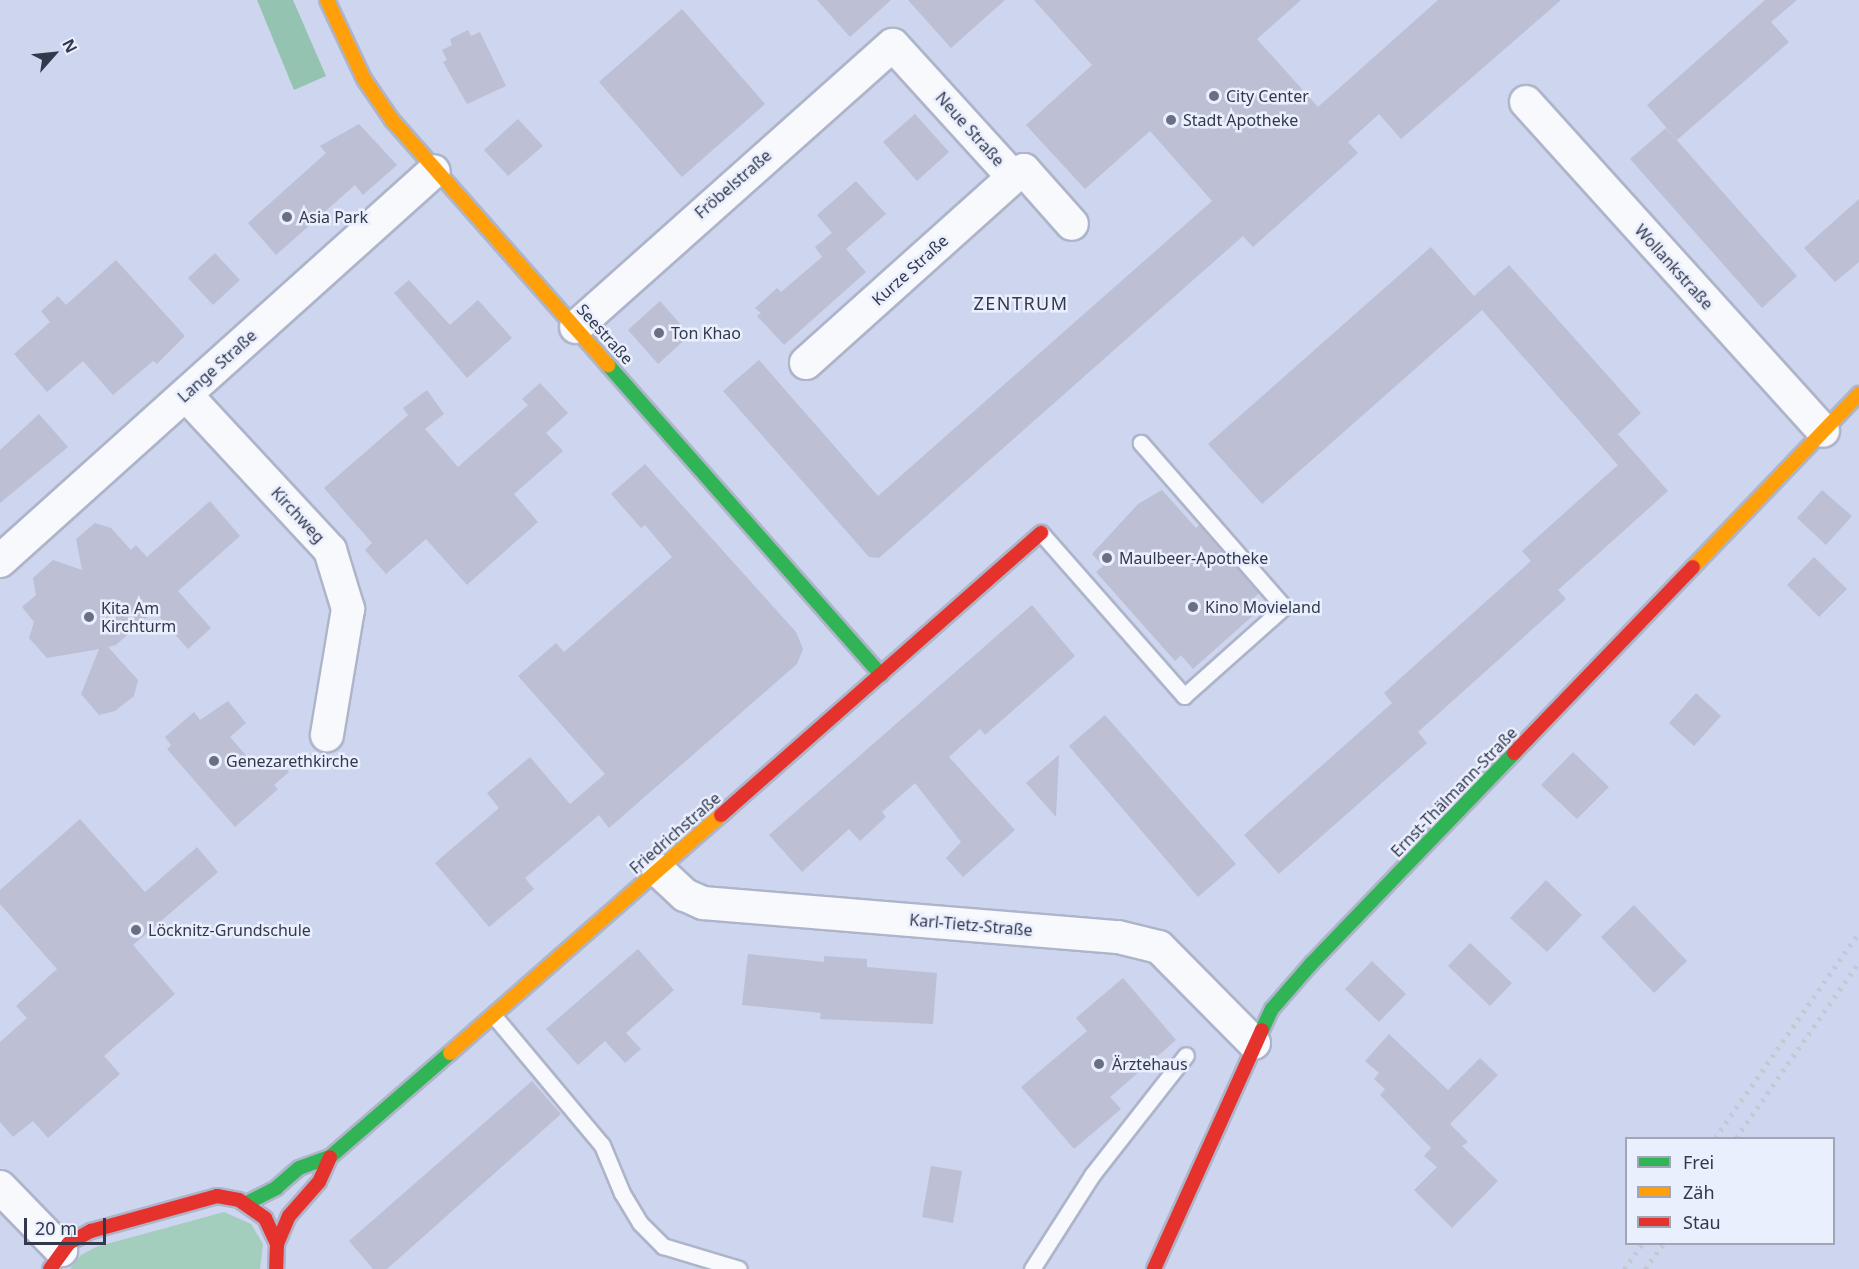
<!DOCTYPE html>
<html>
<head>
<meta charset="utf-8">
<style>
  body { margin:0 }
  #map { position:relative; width:1859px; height:1269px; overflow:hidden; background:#cdd5ef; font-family:"Noto Sans",sans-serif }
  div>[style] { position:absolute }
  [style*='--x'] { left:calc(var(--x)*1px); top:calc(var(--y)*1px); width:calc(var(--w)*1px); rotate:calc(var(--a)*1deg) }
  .green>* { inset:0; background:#a3cebd }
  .forest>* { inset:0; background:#95c3b1 }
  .building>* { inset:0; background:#bdbfd4 }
  .roads { filter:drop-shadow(2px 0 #aeb4c9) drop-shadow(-2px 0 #aeb4c9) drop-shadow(0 2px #aeb4c9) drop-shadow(0 -2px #aeb4c9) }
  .lane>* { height:15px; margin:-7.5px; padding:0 7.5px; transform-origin:7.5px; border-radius:7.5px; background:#f8f9fd }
  .street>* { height:32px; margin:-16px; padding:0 16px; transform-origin:16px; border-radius:16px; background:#f8f9fd }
  .fast>* { height:14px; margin:-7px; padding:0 7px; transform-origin:7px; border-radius:7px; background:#30b455 }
  .slow>* { height:14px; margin:-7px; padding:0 7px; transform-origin:7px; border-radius:7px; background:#ff9f0a }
  .jam>* { height:14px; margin:-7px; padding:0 7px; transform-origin:7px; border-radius:7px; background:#e5322d }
  .rail>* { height:4.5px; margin-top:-2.25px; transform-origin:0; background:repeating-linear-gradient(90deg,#c5c8d0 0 3px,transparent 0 9px) }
  .dots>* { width:16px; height:16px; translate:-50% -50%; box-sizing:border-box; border:3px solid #eaeffe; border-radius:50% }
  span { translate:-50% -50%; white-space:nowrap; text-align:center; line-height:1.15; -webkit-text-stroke:5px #eaeffe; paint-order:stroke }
  .poi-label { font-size:16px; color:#33394d }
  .left { translate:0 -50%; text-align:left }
  .street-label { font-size:16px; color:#33394d }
  .neighbourhood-label { font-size:18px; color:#33394d; letter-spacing:1.5px }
  .legend { position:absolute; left:1625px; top:1137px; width:210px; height:108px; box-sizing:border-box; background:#eaeffe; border:2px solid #a1a6b7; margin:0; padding:8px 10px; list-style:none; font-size:18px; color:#33394d }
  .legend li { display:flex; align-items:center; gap:12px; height:30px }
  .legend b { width:30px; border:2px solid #a1a6b7 }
  .north { position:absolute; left:24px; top:24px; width:60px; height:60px; -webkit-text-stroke:4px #eaeffe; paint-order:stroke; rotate:63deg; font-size:16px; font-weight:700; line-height:24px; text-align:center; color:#33394d }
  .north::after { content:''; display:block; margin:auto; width:21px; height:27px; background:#33394d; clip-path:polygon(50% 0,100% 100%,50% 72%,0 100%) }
  .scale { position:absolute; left:24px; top:1218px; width:82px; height:27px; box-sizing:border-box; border:3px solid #33394d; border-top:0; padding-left:8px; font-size:18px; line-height:21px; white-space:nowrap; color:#33394d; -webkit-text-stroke:4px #eaeffe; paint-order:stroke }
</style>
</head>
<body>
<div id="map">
  <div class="green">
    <i style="clip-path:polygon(224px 1212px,251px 1224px,263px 1244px,260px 1269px,70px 1269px,81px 1255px,96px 1247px)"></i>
  </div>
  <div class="forest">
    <i style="clip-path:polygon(257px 0,293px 0,326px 76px,294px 90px)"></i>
  </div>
  <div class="building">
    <i style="clip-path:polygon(817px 0,891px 0,850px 37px)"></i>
    <i style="clip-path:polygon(908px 0,1005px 0,951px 48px)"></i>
    <i style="clip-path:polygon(1034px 0,1301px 0,1257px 39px,1318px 107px,1438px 0,1561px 0,1401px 139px,1379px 114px,1348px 142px,1358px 153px,1253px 247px,1243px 236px,879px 558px,869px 557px,723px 391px,759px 360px,878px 496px,1212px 201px,1150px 131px,1085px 189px,1026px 125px,1092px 65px)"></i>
    <i style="clip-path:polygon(1765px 0,1797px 0,1771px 22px,1789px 42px,1677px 140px,1647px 105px)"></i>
    <i style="clip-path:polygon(682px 9px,765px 104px,682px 177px,599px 82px)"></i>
    <i style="clip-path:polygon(468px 30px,471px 36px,480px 32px,506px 86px,467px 104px,443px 62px,447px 60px,442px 50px,452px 45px,450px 39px)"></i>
    <i style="clip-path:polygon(915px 114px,949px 152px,917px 181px,883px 142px)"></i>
    <i style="clip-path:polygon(518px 119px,543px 146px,508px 176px,484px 150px)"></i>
    <i style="clip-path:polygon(359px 124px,397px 165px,363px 195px,355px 185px,276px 255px,248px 223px,326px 153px,320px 146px)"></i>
    <i style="clip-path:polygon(1666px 128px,1797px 276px,1762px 308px,1630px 159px)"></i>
    <i style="clip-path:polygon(856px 181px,886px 214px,846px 249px,866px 272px,784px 345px,757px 316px,761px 313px,755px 308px,777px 288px,781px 292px,822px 257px,815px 247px,832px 233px,817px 215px)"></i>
    <i style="clip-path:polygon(1859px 199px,1859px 262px,1835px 282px,1804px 248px)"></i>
    <i style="clip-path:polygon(1431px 247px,1474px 296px,1509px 265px,1641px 413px,1618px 434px,1668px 491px,1558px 590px,1566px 599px,1418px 732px,1427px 743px,1279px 874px,1244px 835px,1392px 703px,1384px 693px,1531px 561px,1522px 551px,1618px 465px,1482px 310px,1262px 504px,1208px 444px)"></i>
    <i style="clip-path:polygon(215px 253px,240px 280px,213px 305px,188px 278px)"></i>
    <i style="clip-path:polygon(116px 260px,185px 336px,157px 364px,153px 361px,113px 395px,83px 361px,47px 392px,14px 354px,50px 322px,41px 311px,58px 296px,66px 305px)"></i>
    <i style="clip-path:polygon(409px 280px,450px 325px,478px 300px,512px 338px,467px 378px,394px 293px)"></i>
    <i style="clip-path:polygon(660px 301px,690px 335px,658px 364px,628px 330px)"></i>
    <i style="clip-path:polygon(540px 383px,568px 413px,546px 433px,563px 451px,514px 494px,538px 522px,467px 585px,426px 539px,386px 574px,365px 550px,372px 543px,324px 488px,408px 415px,403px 408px,427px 390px,444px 414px,425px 429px,458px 467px,528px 405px,522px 399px)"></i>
    <i style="clip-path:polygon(39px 414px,68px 447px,0 503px,0 450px)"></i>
    <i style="clip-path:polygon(645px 464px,796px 632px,803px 649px,797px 664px,609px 828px,599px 815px,525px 878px,534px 889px,489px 927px,435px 863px,499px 808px,487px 793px,530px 757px,570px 804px,605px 774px,518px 676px,556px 643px,564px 652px,672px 557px,645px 525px,641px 528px,611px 494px)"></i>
    <i style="clip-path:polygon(1162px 490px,1196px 528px,1199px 525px,1259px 593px,1250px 602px,1257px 612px,1193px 669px,1181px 655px,1175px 661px,1096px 572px,1103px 566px,1092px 554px,1138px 504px)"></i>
    <i style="clip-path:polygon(1822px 490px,1852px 516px,1826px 545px,1797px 518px)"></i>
    <i style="clip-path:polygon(210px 501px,240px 536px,178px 591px,211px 628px,188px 649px,154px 611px,116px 645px,108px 647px,138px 680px,134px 696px,115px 711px,99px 715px,81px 694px,99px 649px,47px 658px,29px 638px,34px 622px,22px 607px,36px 595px,33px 578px,53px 560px,82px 570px,76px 539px,95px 523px,111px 528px,131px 550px,136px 545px,147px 557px)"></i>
    <i style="clip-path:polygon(1814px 557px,1847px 589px,1819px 617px,1787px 585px)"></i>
    <i style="clip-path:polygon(1032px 605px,1075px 656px,985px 735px,980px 729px,949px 757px,1015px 830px,963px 877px,946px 858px,961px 842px,915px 783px,882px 812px,886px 817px,860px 841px,849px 829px,802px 872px,769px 835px)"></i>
    <i style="clip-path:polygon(1696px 693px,1721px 716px,1694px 746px,1669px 723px)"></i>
    <i style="clip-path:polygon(228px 701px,246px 723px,230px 737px,257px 768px,274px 754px,289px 772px,274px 785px,278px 789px,235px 827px,167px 749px,171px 745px,165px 737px,194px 712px,200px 720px)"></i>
    <i style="clip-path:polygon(1105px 715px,1236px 864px,1198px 897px,1069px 746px)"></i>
    <i style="clip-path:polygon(1573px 752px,1609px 787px,1577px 819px,1541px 785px)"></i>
    <i style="clip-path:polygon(1059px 755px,1056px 817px,1026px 783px)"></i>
    <i style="clip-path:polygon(80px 819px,145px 892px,197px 847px,218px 872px,133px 945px,175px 994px,104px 1056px,120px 1074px,48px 1138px,33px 1121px,13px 1137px,0 1122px,0 1042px,27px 1018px,16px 1006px,57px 969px,0 904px,0 890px)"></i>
    <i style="clip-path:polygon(1546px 880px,1582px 915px,1547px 952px,1510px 918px)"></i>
    <i style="clip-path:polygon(1634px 905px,1687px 961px,1654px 993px,1601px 937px)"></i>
    <i style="clip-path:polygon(1470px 943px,1512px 983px,1490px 1006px,1448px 966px)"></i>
    <i style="clip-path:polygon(638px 949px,674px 990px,626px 1033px,641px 1049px,625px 1063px,605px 1041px,578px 1065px,546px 1029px)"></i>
    <i style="clip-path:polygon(748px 954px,824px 962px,824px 956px,867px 959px,867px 967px,937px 973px,933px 1024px,820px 1019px,821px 1013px,742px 1005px)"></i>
    <i style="clip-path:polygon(1372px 961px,1406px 994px,1379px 1022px,1345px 989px)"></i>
    <i style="clip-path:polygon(1123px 978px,1176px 1040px,1110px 1097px,1121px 1109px,1074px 1149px,1021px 1087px,1087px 1031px,1076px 1018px)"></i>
    <i style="clip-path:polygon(1389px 1034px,1448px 1090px,1480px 1058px,1498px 1075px,1450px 1124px,1468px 1142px,1462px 1146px,1498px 1181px,1452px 1228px,1414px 1190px,1437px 1167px,1424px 1156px,1431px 1148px,1380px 1095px,1385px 1089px,1374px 1079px,1379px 1073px,1365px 1061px)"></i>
    <i style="clip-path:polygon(532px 1081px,561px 1114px,387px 1269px,373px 1269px,349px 1241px)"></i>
    <i style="clip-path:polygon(931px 1166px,962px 1171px,953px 1223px,922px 1217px)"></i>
  </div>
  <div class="roads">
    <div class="lane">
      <i style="--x:1041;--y:533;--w:217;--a:48.7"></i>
      <i style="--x:1184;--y:696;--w:134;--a:-41.7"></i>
      <i style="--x:1284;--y:607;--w:218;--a:-131.1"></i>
      <i style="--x:494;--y:1016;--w:168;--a:50.1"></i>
      <i style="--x:602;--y:1145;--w:52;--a:67.4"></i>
      <i style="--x:622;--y:1193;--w:35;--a:59"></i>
      <i style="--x:640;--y:1223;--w:33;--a:45"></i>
      <i style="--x:663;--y:1246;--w:79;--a:16.8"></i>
      <i style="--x:1032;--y:1269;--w:112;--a:-57.4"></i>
      <i style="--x:1092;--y:1175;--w:152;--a:-51.9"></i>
    </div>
    <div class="street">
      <i style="--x:1526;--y:102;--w:443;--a:47.9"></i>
      <i style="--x:576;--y:327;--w:424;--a:-41.7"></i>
      <i style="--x:893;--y:45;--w:178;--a:47.7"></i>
      <i style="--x:1013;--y:177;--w:13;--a:-32"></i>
      <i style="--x:1024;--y:170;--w:72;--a:48.4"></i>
      <i style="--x:806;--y:363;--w:278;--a:-41.9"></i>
      <i style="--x:186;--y:395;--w:212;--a:47.1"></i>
      <i style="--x:330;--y:550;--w:62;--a:73"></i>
      <i style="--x:348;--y:609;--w:128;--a:99.5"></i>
      <i style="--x:0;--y:561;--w:583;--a:-41.94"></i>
      <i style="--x:658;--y:870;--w:37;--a:43"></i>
      <i style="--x:685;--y:895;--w:20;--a:24"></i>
      <i style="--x:703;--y:903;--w:416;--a:4.7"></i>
      <i style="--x:1118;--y:937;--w:42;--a:13.7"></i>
      <i style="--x:1159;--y:947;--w:135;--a:45.3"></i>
      <i style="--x:0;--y:1187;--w:88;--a:45.9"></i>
    </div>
    <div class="fast">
      <i style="--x:608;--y:365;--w:413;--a:48.6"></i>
      <i style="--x:1262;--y:1030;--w:23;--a:-65"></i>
      <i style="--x:1272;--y:1009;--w:61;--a:-49"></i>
      <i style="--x:1312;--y:963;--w:291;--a:-46.1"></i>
      <i style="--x:247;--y:1203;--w:33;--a:-27"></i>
      <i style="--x:276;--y:1188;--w:30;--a:-41"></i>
      <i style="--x:299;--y:1168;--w:33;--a:-20"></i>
      <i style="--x:330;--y:1157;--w:159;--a:-40.9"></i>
    </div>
    <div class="slow">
      <i style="--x:327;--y:0;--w:87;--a:64.9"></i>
      <i style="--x:364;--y:79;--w:50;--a:55.7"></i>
      <i style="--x:392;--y:120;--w:327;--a:48.6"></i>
      <i style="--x:1693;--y:567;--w:240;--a:-46.2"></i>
      <i style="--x:450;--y:1053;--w:361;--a:-41.3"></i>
    </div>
    <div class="jam">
      <i style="--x:1514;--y:753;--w:258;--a:-46.1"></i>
      <i style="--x:721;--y:815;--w:427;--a:-41.4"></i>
      <i style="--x:277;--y:1244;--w:30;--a:-67"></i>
      <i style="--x:289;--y:1216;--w:45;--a:-48.6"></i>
      <i style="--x:319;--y:1182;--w:27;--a:-66"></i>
      <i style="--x:50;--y:1269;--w:32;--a:-54"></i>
      <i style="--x:69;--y:1243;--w:25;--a:-29"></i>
      <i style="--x:91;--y:1231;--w:131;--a:-15.5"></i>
      <i style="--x:217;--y:1196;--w:22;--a:10"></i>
      <i style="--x:239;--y:1200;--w:32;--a:35"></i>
      <i style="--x:265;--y:1218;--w:29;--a:65"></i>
      <i style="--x:277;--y:1244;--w:25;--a:92"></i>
      <i style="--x:1154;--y:1269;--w:262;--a:-65.7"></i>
    </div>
  </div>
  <div class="rail">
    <i style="--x:1715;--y:1138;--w:251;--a:-55"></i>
    <i style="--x:1736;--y:1138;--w:215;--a:-55.1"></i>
    <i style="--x:1624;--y:1269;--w:31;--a:-54"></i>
    <i style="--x:1645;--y:1269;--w:31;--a:-54"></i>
  </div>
  <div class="dots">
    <i style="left:1214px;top:96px;background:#697086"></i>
    <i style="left:1171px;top:120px;background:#697086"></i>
    <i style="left:287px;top:217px;background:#697086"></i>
    <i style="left:659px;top:333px;background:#697086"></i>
    <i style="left:1107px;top:558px;background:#697086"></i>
    <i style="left:1193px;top:607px;background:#697086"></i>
    <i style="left:89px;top:617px;background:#697086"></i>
    <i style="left:214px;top:761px;background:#697086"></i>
    <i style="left:136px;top:930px;background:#697086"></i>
    <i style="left:1099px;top:1064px;background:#697086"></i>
  </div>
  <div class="poi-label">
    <span class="left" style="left:1226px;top:96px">City Center</span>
    <span class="left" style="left:1183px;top:120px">Stadt Apotheke</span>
    <span class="left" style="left:299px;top:217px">Asia Park</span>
    <span class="left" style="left:671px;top:333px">Ton Khao</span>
    <span class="left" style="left:1119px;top:558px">Maulbeer-Apotheke</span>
    <span class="left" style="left:1205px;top:607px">Kino Movieland</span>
    <span class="left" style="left:101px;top:617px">Kita Am<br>Kirchturm</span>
    <span class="left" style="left:226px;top:761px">Genezarethkirche</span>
    <span class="left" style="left:148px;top:930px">Löcknitz-Grundschule</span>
    <span class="left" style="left:1112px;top:1064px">Ärztehaus</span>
  </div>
  <div class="street-label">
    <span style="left:970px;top:129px;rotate:48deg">Neue Straße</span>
    <span style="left:733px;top:184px;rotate:-41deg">Fröbelstraße</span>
    <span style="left:1674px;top:267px;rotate:48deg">Wollankstraße</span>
    <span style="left:910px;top:270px;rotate:-42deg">Kurze Straße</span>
    <span style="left:605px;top:334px;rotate:48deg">Seestraße</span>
    <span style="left:217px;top:366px;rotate:-42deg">Lange Straße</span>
    <span style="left:298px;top:515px;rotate:47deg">Kirchweg</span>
    <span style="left:1454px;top:792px;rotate:-46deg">Ernst-Thälmann-Straße</span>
    <span style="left:675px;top:833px;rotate:-41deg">Friedrichstraße</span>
    <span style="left:971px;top:925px;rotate:5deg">Karl-Tietz-Straße</span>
  </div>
  <div class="neighbourhood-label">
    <span style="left:1021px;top:303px">ZENTRUM</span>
  </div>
  <ul class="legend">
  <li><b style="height:8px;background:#30b455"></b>Frei</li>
  <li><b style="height:8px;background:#ff9f0a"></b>Zäh</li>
  <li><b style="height:8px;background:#e5322d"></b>Stau</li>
  </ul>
  <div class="north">N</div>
  <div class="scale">20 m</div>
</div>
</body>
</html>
